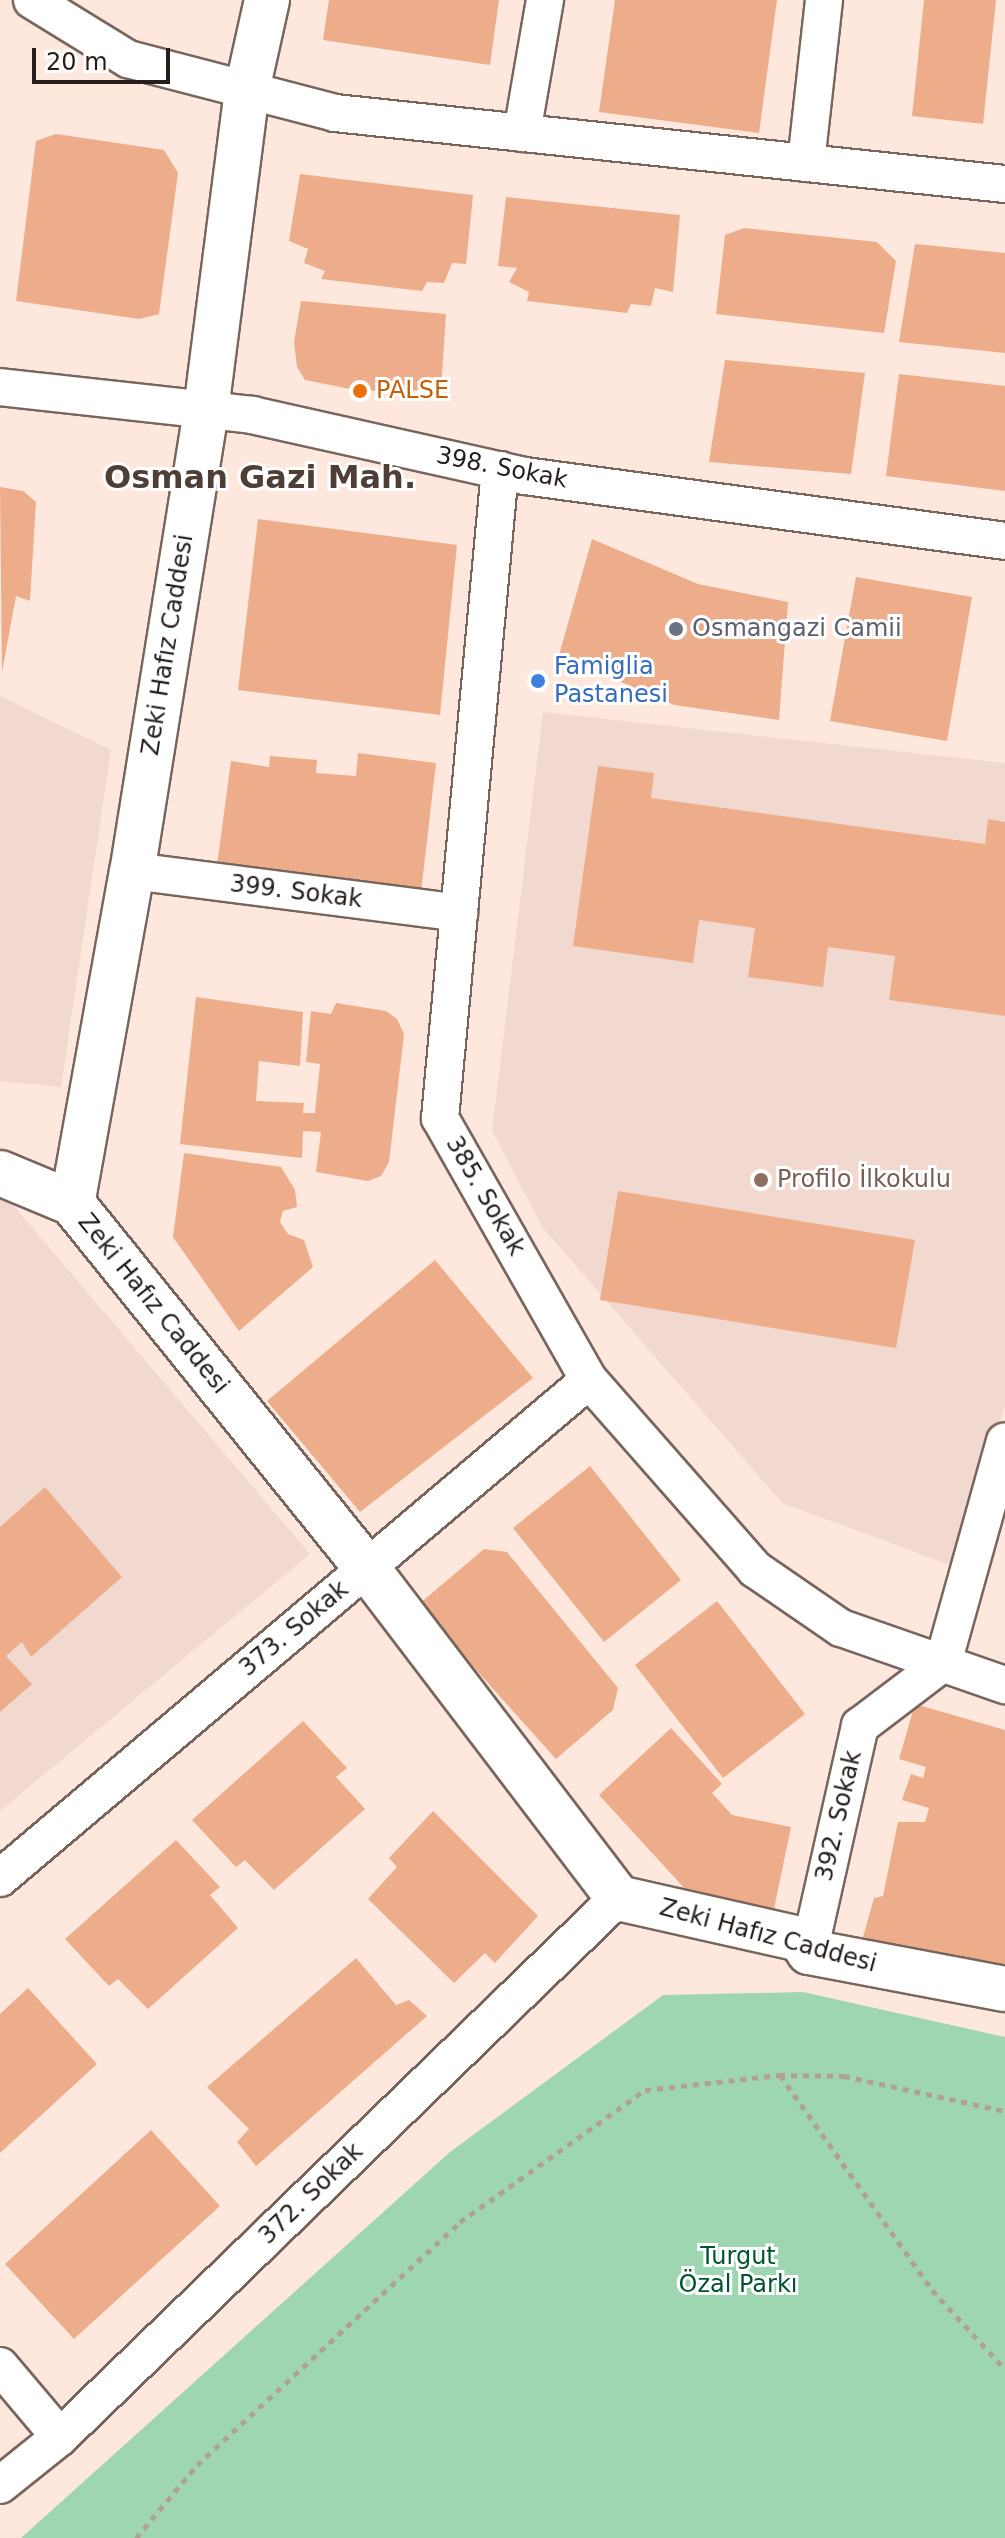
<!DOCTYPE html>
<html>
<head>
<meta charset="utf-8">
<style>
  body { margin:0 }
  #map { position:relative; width:1005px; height:2538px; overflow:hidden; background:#fee8dd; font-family:"DejaVu Sans",sans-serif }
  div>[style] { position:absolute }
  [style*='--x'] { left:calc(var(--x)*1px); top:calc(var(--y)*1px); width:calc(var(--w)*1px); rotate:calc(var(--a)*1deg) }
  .education>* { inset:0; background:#f2d9d0 }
  .green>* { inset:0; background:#9fd6b2 }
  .building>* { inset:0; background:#edad8b }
  .path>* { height:5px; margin-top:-2.5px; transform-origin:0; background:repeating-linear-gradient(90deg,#b1a097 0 6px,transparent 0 12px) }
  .roads { filter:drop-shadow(2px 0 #78655c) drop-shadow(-2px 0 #78655c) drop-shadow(0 2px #78655c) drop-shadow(0 -2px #78655c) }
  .minor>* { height:36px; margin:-18px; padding:0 18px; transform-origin:18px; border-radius:18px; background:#fff }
  .tertiary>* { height:44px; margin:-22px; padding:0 22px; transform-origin:22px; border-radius:22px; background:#fff }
  .dots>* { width:22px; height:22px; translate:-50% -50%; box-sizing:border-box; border:4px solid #fff; border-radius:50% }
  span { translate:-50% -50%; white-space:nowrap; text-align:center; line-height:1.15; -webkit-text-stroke:6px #fff; paint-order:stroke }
  .food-label { font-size:24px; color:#c56008 }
  .left { translate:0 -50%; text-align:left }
  .street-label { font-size:24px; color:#261e1a }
  .worship-label { font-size:24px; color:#5b616d }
  .shop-label { font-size:24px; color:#366cbe }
  .education-label { font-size:24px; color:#785e54 }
  .park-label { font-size:24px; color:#00542f }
  .district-label { font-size:32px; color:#4f3e35; font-weight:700 }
  .scale { position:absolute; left:32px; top:48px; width:138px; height:36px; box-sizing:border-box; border:4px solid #261e1a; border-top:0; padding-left:10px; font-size:24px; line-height:28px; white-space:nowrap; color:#261e1a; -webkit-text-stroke:6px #fff; paint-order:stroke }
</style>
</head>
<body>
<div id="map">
  <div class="education">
    <i style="clip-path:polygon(0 696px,111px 750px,61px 1087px,0 1081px)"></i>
    <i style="clip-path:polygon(543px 712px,1005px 763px,1005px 1406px,953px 1566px,782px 1503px,543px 1228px,492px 1131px)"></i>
    <i style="clip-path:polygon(0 1199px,8px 1199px,310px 1554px,0 1811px)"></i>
  </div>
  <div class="green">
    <i style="clip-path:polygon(803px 1992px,1005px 2037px,1005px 2538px,21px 2538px,450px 2152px,663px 1995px)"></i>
  </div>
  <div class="building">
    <i style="clip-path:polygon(329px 0,499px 0,490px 65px,323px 40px)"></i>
    <i style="clip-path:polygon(615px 0,777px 0,759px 133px,599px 112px)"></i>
    <i style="clip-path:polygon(924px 0,996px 0,983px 124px,912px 116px)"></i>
    <i style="clip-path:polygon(56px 134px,164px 150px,178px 173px,159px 314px,139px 319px,16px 301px,36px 141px)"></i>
    <i style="clip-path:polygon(300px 174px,473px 195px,466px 264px,452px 263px,444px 283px,427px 282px,422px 291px,321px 279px,325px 271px,304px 263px,308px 249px,289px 241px)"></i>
    <i style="clip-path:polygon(506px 197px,680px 215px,673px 292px,655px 288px,651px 306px,631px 304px,627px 313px,527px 301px,529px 292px,509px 282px,517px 268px,498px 266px)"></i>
    <i style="clip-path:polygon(744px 228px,877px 242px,896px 261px,884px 333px,716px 314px,725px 235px)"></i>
    <i style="clip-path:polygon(915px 244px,1005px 253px,1005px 353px,899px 342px)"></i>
    <i style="clip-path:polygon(301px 301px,446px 314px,441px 390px,360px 391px,305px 380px,297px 367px,294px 342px)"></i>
    <i style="clip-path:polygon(725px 360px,865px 373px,851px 474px,709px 462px)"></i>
    <i style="clip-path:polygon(899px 374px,1005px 386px,1005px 491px,886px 476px)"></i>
    <i style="clip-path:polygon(0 487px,23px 491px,36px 502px,30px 601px,16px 596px,2px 672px)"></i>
    <i style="clip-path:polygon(258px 519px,457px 545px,440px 715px,238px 690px)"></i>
    <i style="clip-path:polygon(592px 539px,698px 584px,788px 602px,779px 720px,674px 705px,559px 655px)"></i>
    <i style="clip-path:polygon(856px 577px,972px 597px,947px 741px,830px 721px)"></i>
    <i style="clip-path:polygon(358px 753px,436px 763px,420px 901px,216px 873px,231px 761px,269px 767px,270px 756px,317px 760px,316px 773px,356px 776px)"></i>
    <i style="clip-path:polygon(598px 766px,654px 773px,651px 798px,985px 844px,988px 819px,1005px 822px,1005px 1016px,889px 1000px,895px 956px,828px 947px,823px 987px,748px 977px,755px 928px,699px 920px,693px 963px,573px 946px)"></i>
    <i style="clip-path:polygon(196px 997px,303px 1012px,300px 1066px,259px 1061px,256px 1101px,304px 1103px,303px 1113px,315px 1113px,320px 1064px,306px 1062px,311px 1011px,331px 1014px,336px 1003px,386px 1011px,397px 1019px,404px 1034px,389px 1162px,381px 1176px,368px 1181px,316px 1172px,321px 1132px,303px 1131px,302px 1158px,180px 1144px)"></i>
    <i style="clip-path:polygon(184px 1153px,281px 1167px,295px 1190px,297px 1207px,283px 1211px,280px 1222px,288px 1234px,304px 1240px,313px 1267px,239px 1331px,173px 1237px)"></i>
    <i style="clip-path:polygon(618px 1191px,915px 1240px,896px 1348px,600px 1300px)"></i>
    <i style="clip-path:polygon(435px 1260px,533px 1378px,360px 1512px,267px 1401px)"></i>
    <i style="clip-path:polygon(590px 1466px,681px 1580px,604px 1642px,513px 1528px)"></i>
    <i style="clip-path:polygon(45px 1487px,122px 1577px,31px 1657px,22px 1642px,6px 1656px,32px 1684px,0 1712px,0 1527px)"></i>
    <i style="clip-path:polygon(484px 1549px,507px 1552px,618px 1688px,613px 1710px,556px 1759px,418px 1605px)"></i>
    <i style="clip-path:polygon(717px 1601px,805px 1714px,723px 1778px,635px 1665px)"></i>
    <i style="clip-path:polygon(915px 1704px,1005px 1730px,1005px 1975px,863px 1937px,874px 1898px,883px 1896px,898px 1822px,925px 1822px,929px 1808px,902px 1800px,911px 1774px,923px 1778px,926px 1767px,899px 1759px)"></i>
    <i style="clip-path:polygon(303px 1721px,347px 1768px,336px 1777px,365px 1809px,274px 1890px,245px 1860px,236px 1867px,192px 1820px)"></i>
    <i style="clip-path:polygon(671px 1728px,722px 1784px,712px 1793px,732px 1815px,791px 1827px,774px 1909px,686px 1890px,599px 1795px)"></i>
    <i style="clip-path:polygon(433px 1811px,538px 1916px,495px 1963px,485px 1953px,454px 1983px,368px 1899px,397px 1867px,389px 1858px)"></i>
    <i style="clip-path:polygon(176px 1840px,220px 1887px,210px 1895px,238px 1928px,148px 2009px,118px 1979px,109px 1986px,65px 1939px)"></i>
    <i style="clip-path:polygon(356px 1958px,396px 2005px,409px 2000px,427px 2016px,256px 2166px,237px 2142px,249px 2129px,207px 2087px)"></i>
    <i style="clip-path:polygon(28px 1988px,97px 2064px,0 2153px,0 2014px)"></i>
    <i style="clip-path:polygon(151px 2130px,220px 2206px,74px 2339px,5px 2264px)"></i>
  </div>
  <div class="path">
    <i style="--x:780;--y:2075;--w:263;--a:54.7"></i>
    <i style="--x:932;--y:2290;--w:108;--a:47.3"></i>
    <i style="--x:136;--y:2538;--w:95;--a:-50.1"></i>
    <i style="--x:197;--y:2465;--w:358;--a:-42.7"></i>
    <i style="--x:460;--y:2222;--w:227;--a:-35.5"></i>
    <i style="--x:645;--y:2090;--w:135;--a:-6.4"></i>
    <i style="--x:779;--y:2075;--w:65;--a:0.9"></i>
    <i style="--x:844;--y:2076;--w:165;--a:12.3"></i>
  </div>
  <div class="roads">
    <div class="minor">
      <i style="--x:32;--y:0;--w:113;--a:31.6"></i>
      <i style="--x:128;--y:59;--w:214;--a:14.6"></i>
      <i style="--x:335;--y:113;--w:674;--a:6.05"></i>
      <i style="--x:522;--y:133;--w:135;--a:-80.2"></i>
      <i style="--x:806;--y:163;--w:164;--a:-83.7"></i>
      <i style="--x:0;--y:387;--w:254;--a:6.3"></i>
      <i style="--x:252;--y:415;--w:280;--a:12.6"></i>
      <i style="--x:525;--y:476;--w:484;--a:7.7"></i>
      <i style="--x:500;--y:470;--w:651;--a:95.29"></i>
      <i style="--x:440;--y:1118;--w:301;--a:60.4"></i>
      <i style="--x:589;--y:1380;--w:252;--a:48.7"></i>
      <i style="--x:755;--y:1569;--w:104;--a:34.5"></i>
      <i style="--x:841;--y:1628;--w:174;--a:19.2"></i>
      <i style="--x:132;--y:871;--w:330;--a:7.3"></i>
      <i style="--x:0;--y:1878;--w:771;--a:-40.21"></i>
      <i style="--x:809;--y:1952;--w:232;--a:-77.3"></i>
      <i style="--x:860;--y:1726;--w:104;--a:-37.2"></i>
      <i style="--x:943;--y:1663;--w:230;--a:-74.4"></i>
      <i style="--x:0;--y:2366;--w:93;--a:49.8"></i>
      <i style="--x:0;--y:2485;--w:77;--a:-38.7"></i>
      <i style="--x:60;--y:2437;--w:776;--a:-44.01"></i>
    </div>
    <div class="tertiary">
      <i style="--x:267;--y:0;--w:92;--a:102.5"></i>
      <i style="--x:247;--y:90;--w:324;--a:97.3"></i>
      <i style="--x:206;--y:411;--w:466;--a:99.1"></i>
      <i style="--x:132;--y:871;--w:337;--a:100.2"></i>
      <i style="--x:72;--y:1203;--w:469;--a:51.1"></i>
      <i style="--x:367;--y:1568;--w:415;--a:52.7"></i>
      <i style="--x:618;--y:1898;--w:187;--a:12.7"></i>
      <i style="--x:800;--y:1939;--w:16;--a:55"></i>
      <i style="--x:809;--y:1952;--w:199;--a:10.7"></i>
      <i style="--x:0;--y:1173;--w:78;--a:22.6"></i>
    </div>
  </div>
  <div class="dots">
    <i style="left:360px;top:391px;background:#e8710a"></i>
    <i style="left:676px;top:629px;background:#6b7280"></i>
    <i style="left:538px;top:681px;background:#3f7fe0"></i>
    <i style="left:761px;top:1180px;background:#8d6e63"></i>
  </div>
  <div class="food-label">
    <span class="left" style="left:376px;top:391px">PALSE</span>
  </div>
  <div class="street-label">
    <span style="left:502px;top:468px;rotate:11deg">398. Sokak</span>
    <span style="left:168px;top:645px;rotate:-81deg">Zeki Hafız Caddesi</span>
    <span style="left:296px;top:892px;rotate:7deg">399. Sokak</span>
    <span style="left:485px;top:1196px;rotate:60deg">385. Sokak</span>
    <span style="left:153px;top:1304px;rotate:51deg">Zeki Hafız Caddesi</span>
    <span style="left:294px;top:1629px;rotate:-40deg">373. Sokak</span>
    <span style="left:839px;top:1816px;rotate:-77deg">392. Sokak</span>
    <span style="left:768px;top:1936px;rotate:15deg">Zeki Hafız Caddesi</span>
    <span style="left:311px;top:2194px;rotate:-44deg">372. Sokak</span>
  </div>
  <div class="worship-label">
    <span class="left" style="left:692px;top:629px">Osmangazi Camii</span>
  </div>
  <div class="shop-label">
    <span class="left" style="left:554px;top:681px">Famiglia<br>Pastanesi</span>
  </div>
  <div class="education-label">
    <span class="left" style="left:777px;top:1180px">Profilo İlkokulu</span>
  </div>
  <div class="park-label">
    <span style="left:738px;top:2271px">Turgut<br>Özal Parkı</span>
  </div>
  <div class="district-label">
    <span style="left:260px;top:477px">Osman Gazi Mah.</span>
  </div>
  <div class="scale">20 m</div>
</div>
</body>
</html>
